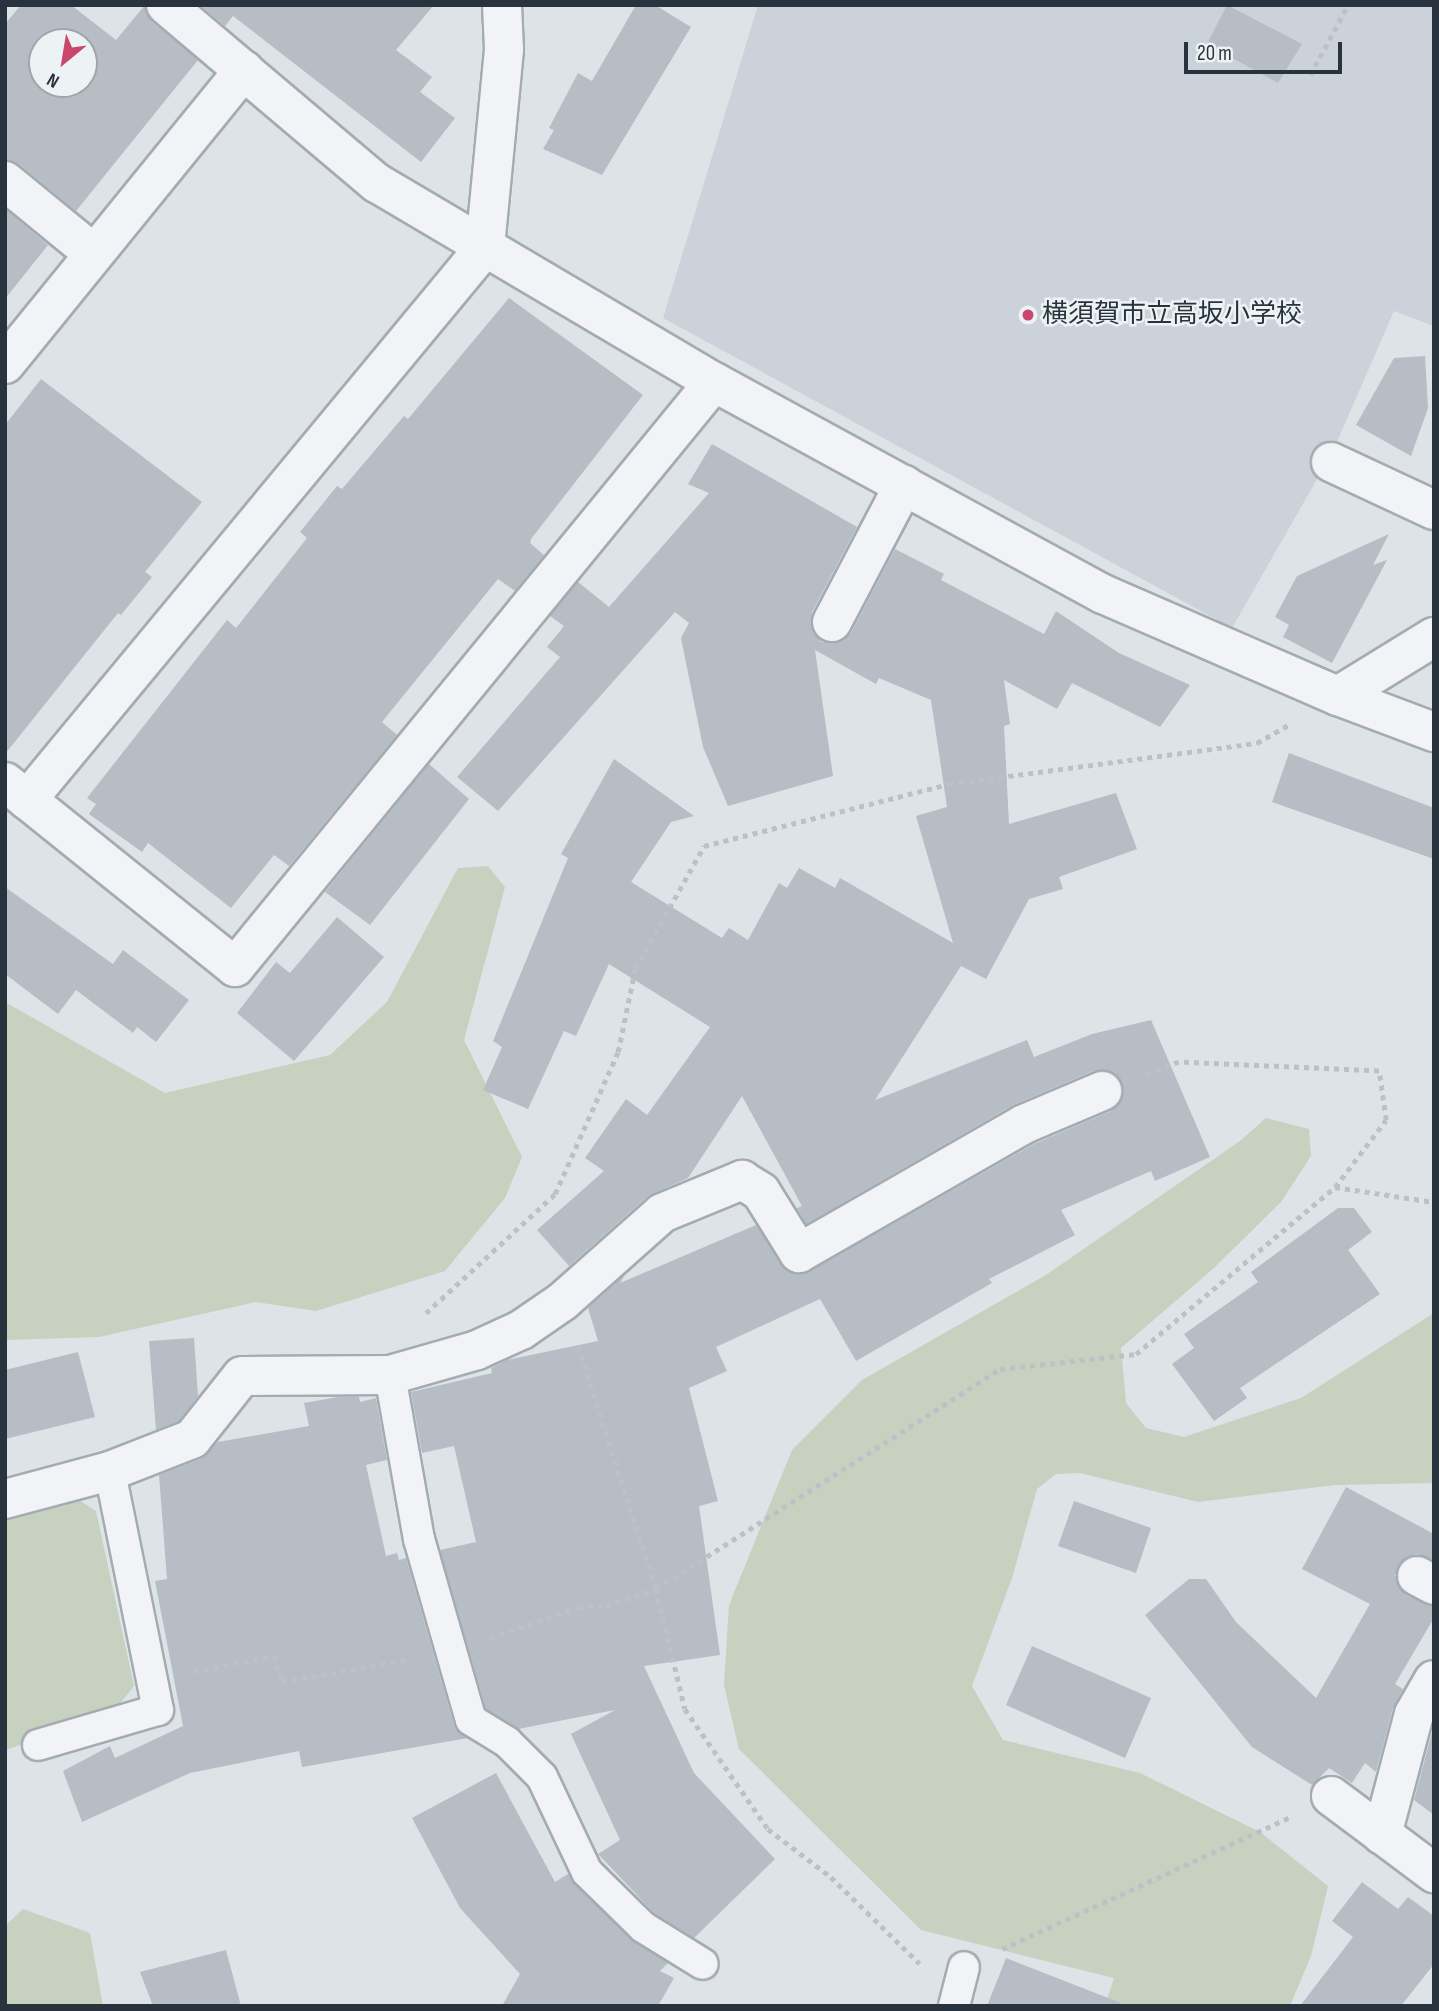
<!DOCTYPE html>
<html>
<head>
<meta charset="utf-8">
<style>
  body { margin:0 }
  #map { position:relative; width:1439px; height:2011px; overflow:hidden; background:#dee3e7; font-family:"Sofia Sans Condensed","Noto Sans JP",sans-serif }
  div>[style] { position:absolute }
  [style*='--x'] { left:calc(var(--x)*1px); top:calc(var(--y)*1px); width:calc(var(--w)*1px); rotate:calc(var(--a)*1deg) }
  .built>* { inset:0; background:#ccd2d9 }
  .green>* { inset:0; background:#c6d1bf }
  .building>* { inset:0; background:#b6bdc4 }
  .path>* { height:4.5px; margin-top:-2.25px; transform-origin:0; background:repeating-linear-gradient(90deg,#bdc1c6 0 5px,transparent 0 10px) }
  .roads { filter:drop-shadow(2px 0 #a4abb1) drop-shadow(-2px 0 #a4abb1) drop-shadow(0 2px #a4abb1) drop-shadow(0 -2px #a4abb1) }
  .lane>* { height:30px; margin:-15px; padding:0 15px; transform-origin:15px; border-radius:15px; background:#f1f3f6 }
  .street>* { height:38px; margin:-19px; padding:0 19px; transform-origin:19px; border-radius:19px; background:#f1f3f6 }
  .dots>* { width:19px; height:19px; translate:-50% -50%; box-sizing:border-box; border:4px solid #edf2f5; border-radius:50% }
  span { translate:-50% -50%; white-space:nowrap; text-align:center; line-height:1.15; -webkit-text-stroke:5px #edf2f5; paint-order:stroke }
  .poi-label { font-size:26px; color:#28333d }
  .left { translate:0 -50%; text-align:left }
  .frame { position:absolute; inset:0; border:7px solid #28333d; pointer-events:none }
  .north { position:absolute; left:28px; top:28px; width:70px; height:70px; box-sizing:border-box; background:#edf2f5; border:2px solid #9ea6ab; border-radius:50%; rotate:210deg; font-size:19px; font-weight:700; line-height:28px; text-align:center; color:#28333d }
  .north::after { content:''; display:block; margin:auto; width:24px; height:32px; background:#c9466c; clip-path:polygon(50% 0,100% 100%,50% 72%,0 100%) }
  .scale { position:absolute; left:1184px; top:42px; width:158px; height:32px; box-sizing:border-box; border:4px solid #28333d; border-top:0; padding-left:9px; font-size:21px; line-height:24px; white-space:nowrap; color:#28333d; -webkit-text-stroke:5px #edf2f5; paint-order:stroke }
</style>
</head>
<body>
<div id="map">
  <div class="built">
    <i style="clip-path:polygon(758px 5px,1434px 5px,1434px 326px,1394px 311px,1332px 453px,1232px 628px,663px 318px)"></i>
  </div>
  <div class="green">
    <i style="clip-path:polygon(488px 866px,505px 887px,464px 1040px,522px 1157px,505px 1198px,445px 1271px,316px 1311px,256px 1302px,99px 1337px,5px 1340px,5px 1002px,165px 1093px,330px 1055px,387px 1002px,458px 868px)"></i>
    <i style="clip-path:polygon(1266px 1118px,1309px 1129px,1311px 1156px,1281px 1202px,1214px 1268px,1121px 1348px,1126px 1403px,1146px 1428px,1184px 1437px,1301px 1398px,1434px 1313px,1434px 1483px,1335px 1485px,1198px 1502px,1080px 1473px,1056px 1474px,1037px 1489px,1012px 1578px,972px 1686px,1003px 1740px,1140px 1773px,1260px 1832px,1328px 1886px,1311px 1956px,1290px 2006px,1105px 2006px,1114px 1978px,921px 1930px,739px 1749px,724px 1685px,729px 1605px,792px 1450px,862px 1380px,1046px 1275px,1240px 1141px)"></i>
    <i style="clip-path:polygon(71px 1495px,96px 1511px,134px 1686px,111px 1715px,5px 1750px,5px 1513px)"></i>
    <i style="clip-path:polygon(23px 1909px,90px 1933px,103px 2006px,5px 2006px,5px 1926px)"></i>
  </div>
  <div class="building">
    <i style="clip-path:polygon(evenodd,21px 5px,71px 5px,116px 40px,145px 5px,152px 22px,198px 60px,76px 211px,19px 164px,5px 160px,5px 24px,21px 5px,42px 42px,84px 42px,84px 84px,42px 84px,42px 42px)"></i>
    <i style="clip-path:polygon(200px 5px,434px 5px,396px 50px,432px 77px,420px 92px,455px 118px,421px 162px,233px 16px,225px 26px)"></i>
    <i style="clip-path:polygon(636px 5px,655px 5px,691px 27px,602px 175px,543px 149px,554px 130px,549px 128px,578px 73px,592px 81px)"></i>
    <i style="clip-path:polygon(1227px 5px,1302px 44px,1278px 83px,1207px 44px)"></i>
    <i style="clip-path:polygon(5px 209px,48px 245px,5px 299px)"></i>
    <i style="clip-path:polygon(509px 298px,643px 395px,531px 539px,530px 543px,544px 555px,515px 591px,498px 579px,382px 722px,397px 735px,289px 866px,274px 855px,231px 908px,148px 843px,142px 852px,89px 814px,96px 804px,87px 798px,227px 620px,236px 628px,307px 538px,300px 532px,337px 486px,342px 489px,404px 416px,408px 419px)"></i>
    <i style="clip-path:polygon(1425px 356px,1428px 408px,1411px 456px,1356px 425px,1394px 358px)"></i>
    <i style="clip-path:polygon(41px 379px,202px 502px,145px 572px,152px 577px,121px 615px,118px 613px,5px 754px,5px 425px)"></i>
    <i style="clip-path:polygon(712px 444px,857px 527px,812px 612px,813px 633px,822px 642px,843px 641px,851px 633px,895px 549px,944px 574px,941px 580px,1044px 634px,1056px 611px,1119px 653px,1190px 685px,1160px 727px,1072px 683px,1057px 709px,1004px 680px,1010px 724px,1004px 726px,1009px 824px,1116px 793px,1137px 849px,1059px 877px,1063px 889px,1029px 899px,986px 979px,961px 966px,875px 1100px,1027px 1040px,1034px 1057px,1092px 1034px,1151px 1020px,1210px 1157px,1155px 1181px,1151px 1171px,1061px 1210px,1075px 1235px,989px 1279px,992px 1283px,856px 1361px,820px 1299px,716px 1347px,727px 1371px,689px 1388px,718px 1501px,699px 1506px,720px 1655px,644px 1666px,694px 1773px,775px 1859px,694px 1938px,654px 1913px,598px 1854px,620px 1840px,571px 1734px,615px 1710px,518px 1729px,486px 1709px,440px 1550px,476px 1542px,454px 1446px,422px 1453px,411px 1392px,492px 1373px,491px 1368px,507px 1360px,598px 1341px,588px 1308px,625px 1275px,620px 1283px,756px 1225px,788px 1272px,809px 1272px,1034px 1144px,1111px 1111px,1124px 1093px,1115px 1073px,1093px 1071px,1013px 1105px,806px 1224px,797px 1208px,802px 1206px,742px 1096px,688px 1178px,648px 1196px,569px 1266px,537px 1230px,604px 1171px,585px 1158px,626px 1099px,647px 1115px,710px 1027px,609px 964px,576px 1036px,564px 1031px,528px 1109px,483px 1090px,502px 1047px,493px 1041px,568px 858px,561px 854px,614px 759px,694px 816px,671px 822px,631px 882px,722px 938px,729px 928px,748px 940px,779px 883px,787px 888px,799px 868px,835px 888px,840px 878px,953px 943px,916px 816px,947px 807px,931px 700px,879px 678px,876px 684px,815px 650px,833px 776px,728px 806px,703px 747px,681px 638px,689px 623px,675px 612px,498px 811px,457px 777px,560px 657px,547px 647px,564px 626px,550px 616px,578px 582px,609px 607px,709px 493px,688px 484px)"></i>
    <i style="clip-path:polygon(1389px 534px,1373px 565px,1387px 560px,1332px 663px,1283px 637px,1289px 625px,1275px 617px,1297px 576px)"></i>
    <i style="clip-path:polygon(1289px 753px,1434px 808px,1434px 859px,1272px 802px)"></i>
    <i style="clip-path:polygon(429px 764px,469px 799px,370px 925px,325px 892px)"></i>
    <i style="clip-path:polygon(5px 887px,113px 964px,123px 950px,189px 1000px,156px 1042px,137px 1027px,133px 1033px,76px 990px,58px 1014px,5px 974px)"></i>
    <i style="clip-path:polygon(337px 917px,384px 957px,294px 1061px,237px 1013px,276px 962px,290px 973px)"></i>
    <i style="clip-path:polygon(1338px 1208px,1354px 1208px,1372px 1232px,1348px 1250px,1380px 1294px,1240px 1388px,1247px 1398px,1214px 1421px,1172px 1364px,1194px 1348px,1184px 1334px,1258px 1282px,1251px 1272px)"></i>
    <i style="clip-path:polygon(194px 1338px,198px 1396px,179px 1421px,156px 1430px,149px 1341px)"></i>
    <i style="clip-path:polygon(78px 1352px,95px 1417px,5px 1439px,5px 1370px)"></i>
    <i style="clip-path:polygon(338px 1397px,359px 1397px,360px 1402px,376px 1398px,387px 1460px,366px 1465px,386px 1556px,397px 1553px,399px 1560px,406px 1558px,454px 1725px,468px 1738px,302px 1767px,299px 1751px,190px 1773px,82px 1822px,63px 1771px,110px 1746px,115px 1758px,183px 1726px,155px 1581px,167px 1579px,159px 1475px,201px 1459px,218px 1442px,309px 1426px,304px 1403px)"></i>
    <i style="clip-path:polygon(1346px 1487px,1434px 1534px,1434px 1560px,1417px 1554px,1406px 1557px,1395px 1576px,1406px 1595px,1434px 1607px,1434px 1618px,1395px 1684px,1403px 1689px,1393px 1708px,1376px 1772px,1365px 1763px,1352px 1783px,1329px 1768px,1312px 1785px,1252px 1747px,1145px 1615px,1189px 1579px,1206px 1579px,1236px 1622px,1316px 1698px,1370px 1604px,1302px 1569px)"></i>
    <i style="clip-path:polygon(1074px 1501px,1151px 1528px,1136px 1573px,1058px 1546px)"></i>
    <i style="clip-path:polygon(1032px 1646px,1151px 1698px,1125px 1758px,1006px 1705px)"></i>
    <i style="clip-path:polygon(1434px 1725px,1434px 1815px,1414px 1800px)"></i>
    <i style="clip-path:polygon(496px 1773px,555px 1882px,568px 1874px,631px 1939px,668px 1963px,660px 1971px,674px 1978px,658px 2006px,502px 2006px,520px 1974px,460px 1908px,412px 1818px)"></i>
    <i style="clip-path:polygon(1362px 1882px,1398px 1909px,1408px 1897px,1434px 1916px,1434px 1964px,1401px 2006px,1300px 2006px,1353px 1937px,1332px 1921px)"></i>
    <i style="clip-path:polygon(226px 1950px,241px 2006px,153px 2006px,140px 1972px)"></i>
    <i style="clip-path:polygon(1006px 1958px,1121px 2003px,1120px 2006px,987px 2006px)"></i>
  </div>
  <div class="path">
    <i style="--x:1310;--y:75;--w:80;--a:-61.5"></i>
    <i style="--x:1335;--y:1187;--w:100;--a:8.6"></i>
    <i style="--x:426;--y:1313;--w:176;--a:-42.7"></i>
    <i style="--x:555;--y:1194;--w:155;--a:-66.1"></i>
    <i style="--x:618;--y:1052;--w:85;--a:-78.4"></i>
    <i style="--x:635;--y:969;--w:141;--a:-60.7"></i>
    <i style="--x:704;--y:846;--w:253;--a:-14.2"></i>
    <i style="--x:949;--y:784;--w:311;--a:-7.6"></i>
    <i style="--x:1257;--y:743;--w:36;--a:-30"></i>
    <i style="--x:578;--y:1346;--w:255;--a:72.2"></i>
    <i style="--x:656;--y:1589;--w:123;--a:76.4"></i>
    <i style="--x:685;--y:1709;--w:146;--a:55.3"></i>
    <i style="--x:768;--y:1829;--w:79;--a:37.3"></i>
    <i style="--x:831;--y:1877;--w:124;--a:44.3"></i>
    <i style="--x:490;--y:1638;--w:93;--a:-19.4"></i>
    <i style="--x:578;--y:1607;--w:28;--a:-2"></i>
    <i style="--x:606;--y:1606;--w:53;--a:-18.8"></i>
    <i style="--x:656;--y:1589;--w:408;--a:-32.6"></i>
    <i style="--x:1000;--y:1369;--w:137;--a:-6.3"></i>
    <i style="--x:1136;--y:1354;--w:260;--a:-40"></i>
    <i style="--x:1335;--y:1187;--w:84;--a:-52.7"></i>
    <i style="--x:1386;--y:1120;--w:49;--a:-98.1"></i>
    <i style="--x:1379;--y:1071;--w:200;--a:-177.4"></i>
    <i style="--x:1179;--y:1062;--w:36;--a:159"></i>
    <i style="--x:194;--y:1671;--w:81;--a:-10.6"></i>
    <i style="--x:274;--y:1656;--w:27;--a:73"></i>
    <i style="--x:282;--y:1682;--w:131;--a:-10.1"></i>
    <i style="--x:1002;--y:1949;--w:317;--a:-24.6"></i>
  </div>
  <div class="roads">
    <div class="lane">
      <i style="--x:390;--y:1375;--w:167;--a:80"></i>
      <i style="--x:419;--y:1539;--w:188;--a:74"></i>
      <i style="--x:471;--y:1720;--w:42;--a:31.4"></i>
      <i style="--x:507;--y:1742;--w:49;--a:45"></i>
      <i style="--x:542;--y:1777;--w:105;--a:64.7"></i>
      <i style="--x:587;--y:1872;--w:78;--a:44.5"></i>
      <i style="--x:643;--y:1927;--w:70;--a:31.7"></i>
      <i style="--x:38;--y:1745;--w:125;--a:-16.3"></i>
      <i style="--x:158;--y:1710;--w:244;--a:-101.4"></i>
      <i style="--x:954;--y:2006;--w:40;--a:-75.6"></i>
    </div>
    <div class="street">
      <i style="--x:166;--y:5;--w:276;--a:40.2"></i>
      <i style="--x:377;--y:183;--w:391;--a:30.6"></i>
      <i style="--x:714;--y:382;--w:443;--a:28.6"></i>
      <i style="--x:1103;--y:594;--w:256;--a:23.5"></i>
      <i style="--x:1338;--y:696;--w:103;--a:20.6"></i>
      <i style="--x:5;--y:181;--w:114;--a:39.3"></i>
      <i style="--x:5;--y:364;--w:379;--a:-50.9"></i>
      <i style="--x:1331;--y:462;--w:114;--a:25"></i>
      <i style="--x:832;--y:622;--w:155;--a:-62.3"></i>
      <i style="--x:1338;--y:696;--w:113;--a:-31.6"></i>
      <i style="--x:5;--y:782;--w:295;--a:38.8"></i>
      <i style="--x:235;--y:967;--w:756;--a:-50.69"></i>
      <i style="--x:27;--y:800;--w:718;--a:-50.37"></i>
      <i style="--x:485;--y:247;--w:199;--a:-84.5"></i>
      <i style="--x:504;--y:49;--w:44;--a:-92.6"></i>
      <i style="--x:5;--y:1499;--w:109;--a:-14.9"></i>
      <i style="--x:110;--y:1471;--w:88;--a:-21.3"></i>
      <i style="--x:192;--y:1439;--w:80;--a:-51.6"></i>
      <i style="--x:242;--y:1376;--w:148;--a:-0.4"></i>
      <i style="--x:390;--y:1375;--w:91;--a:-16"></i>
      <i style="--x:477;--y:1350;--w:48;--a:-24.4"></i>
      <i style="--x:521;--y:1330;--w:51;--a:-34.6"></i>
      <i style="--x:563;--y:1301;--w:132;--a:-41.6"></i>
      <i style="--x:662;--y:1213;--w:87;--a:-22.4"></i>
      <i style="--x:742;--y:1180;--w:22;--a:32"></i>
      <i style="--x:761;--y:1192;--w:72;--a:58.1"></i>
      <i style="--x:799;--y:1253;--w:259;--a:-29.8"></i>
      <i style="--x:1024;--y:1124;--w:85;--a:-22.9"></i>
      <i style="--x:1417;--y:1576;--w:19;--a:28"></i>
      <i style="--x:1331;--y:1796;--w:129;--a:36.8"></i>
      <i style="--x:1382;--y:1835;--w:125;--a:-75.2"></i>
      <i style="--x:1414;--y:1714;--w:39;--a:-60"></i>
    </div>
  </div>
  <div class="dots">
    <i style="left:1028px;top:315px;background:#c9466c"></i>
  </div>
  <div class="poi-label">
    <span class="left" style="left:1042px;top:315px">横須賀市立高坂小学校</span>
  </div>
  <div class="frame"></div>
  <div class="north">N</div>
  <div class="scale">20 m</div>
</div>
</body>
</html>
